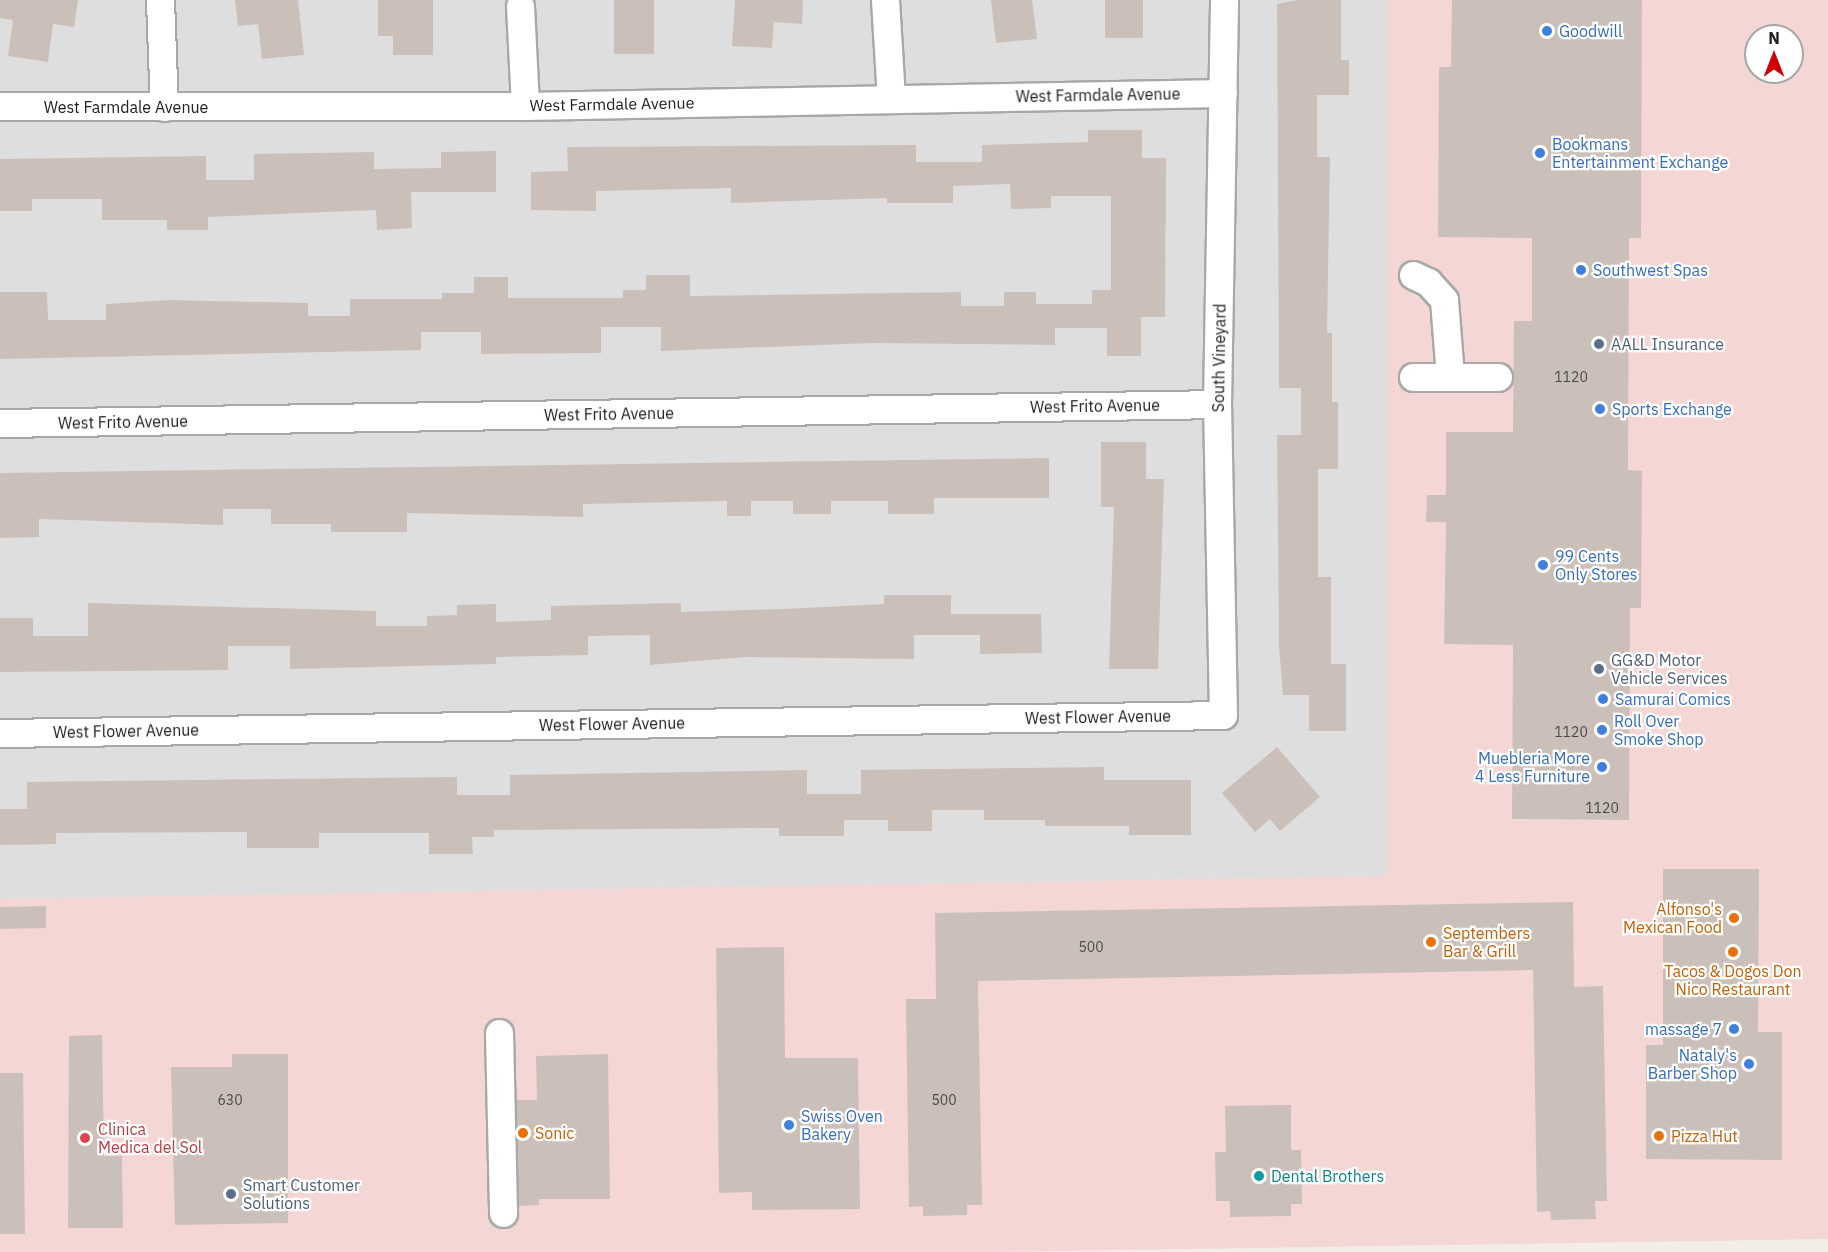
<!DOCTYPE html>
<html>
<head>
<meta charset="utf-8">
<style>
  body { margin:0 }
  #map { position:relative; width:1828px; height:1252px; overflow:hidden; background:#f2eee7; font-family:"IBM Plex Sans",sans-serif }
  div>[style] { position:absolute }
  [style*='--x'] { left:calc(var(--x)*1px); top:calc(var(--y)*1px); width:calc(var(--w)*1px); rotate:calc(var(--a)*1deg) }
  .residential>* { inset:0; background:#dfdede }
  .commercial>* { inset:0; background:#f4d6d5 }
  .building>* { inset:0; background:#cbc0b9 }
  .roads { filter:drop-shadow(2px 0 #a8a8a8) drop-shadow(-2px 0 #a8a8a8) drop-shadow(0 2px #a8a8a8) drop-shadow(0 -2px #a8a8a8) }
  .minor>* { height:27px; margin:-13.5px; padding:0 13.5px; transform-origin:13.5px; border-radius:13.5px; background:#fff }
  .dots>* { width:16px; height:16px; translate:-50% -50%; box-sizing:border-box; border:3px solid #fff; border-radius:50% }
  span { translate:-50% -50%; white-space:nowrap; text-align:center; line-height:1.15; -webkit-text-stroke:4.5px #fff; paint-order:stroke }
  .number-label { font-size:14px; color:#4c4947 }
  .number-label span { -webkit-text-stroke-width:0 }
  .shop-label { font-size:16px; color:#366cbe }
  .left { translate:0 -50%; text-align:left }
  .right { translate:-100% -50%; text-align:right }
  .street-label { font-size:16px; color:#212121 }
  .service-label { font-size:16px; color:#4e5e75 }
  .food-label { font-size:16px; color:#c56008 }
  .health-label { font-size:16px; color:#be3a42 }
  .culture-label { font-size:16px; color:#0d838f }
  .north { position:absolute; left:1744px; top:24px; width:60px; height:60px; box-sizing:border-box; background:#fff; border:2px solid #a6a6a6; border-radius:50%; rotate:0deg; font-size:16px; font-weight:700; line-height:24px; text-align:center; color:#212121 }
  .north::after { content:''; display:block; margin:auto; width:21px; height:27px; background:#d20004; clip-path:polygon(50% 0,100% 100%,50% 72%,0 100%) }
</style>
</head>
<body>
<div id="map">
  <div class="residential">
    <i style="clip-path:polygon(0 0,1389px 0,1388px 876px,0 899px)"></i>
  </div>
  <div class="commercial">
    <i style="clip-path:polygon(evenodd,1389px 0,1828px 0,1828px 1239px,991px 1252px,0 1252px,0 899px,1387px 876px,1389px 0,1756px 36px,1792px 36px,1792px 72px,1756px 72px,1756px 36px)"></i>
  </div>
  <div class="building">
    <i style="clip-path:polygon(0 0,78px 0,74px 27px,53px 24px,48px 62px,8px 56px,13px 20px,0 18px)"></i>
    <i style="clip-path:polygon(235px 0,298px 0,304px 55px,262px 59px,258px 24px,238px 26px)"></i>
    <i style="clip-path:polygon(378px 0,433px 0,433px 55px,393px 55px,393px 36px,378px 36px)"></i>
    <i style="clip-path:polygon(614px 0,654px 0,654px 54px,614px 54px)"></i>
    <i style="clip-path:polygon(735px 0,803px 0,802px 24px,774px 22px,772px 48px,732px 46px)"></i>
    <i style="clip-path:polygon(991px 0,1032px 0,1037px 39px,996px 43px)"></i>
    <i style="clip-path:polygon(1105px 0,1143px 0,1143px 38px,1105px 38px)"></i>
    <i style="clip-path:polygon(1297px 0,1341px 0,1341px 60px,1349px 60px,1349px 95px,1317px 95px,1317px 157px,1330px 157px,1327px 333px,1332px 333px,1332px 402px,1338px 402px,1338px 469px,1318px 469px,1318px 577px,1331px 577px,1331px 664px,1346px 664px,1346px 731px,1309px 731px,1309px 695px,1283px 695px,1279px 646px,1277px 435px,1301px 435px,1301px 388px,1279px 388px,1277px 4px)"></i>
    <i style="clip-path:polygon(1452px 0,1642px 0,1641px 238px,1629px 238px,1628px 470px,1642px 471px,1641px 608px,1630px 608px,1629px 820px,1512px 819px,1513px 645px,1444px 644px,1446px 522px,1426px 522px,1427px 495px,1446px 495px,1446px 432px,1513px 432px,1514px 321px,1532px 321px,1532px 238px,1438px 237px,1439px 67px,1451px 67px)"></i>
    <i style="clip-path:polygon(1088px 130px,1142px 130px,1142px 158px,1166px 158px,1165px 317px,1141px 317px,1141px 356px,1107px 356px,1107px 328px,1055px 328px,1055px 345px,872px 343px,661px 351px,661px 327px,601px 327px,601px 353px,481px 354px,481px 332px,421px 332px,421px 350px,0 359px,0 292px,47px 292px,48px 320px,106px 320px,106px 304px,169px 300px,308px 303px,308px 316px,350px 316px,350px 299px,442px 299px,442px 293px,474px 293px,474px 277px,508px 277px,508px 298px,623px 298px,623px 290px,646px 290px,646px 275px,690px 275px,690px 296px,961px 292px,961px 306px,1004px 306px,1004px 292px,1036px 292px,1036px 304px,1092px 304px,1092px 290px,1111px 290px,1111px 196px,1051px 196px,1051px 208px,1011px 209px,1010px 184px,953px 186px,953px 203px,887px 203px,887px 198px,731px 203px,731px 188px,596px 191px,596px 211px,531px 210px,531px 172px,568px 171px,567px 147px,916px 145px,916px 162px,982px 162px,982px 145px,1088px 142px)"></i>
    <i style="clip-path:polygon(496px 151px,496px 192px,411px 192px,412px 228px,377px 230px,376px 210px,208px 217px,208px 230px,167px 230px,167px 220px,102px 220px,102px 199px,32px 199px,32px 211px,0 211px,0 159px,206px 156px,206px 180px,254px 180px,254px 154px,374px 152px,374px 169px,441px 168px,441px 152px)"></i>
    <i style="clip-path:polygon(1101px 442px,1146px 442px,1146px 479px,1164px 479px,1158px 669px,1109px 669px,1114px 507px,1101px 507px)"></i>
    <i style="clip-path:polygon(1049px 458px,1049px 498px,934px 498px,934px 514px,888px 514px,888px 501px,831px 501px,831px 514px,793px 514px,793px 501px,751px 501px,751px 516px,727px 516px,727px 501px,583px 504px,583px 517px,407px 513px,407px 532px,331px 532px,331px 524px,271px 524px,271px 509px,223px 509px,223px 525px,39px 519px,39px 537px,0 538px,0 473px)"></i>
    <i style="clip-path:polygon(884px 595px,951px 595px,951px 614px,1041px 614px,1042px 653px,980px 654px,980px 635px,914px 635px,914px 659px,746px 657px,650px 665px,650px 635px,588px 636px,588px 655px,496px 657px,496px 664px,290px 669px,290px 646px,228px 646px,228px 670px,0 672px,0 618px,33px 618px,33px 636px,88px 636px,88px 603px,376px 611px,376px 626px,427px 626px,427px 616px,457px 615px,457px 605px,496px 604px,496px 622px,551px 620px,551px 606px,681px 603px,681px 612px,783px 609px,884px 604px)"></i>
    <i style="clip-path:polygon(1277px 747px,1320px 797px,1280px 831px,1270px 819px,1255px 832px,1222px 793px)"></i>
    <i style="clip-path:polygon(1104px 767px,1104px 780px,1191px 780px,1191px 835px,1129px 835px,1129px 826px,1045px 826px,1045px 820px,984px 820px,984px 810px,932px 810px,932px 831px,888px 831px,888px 820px,844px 820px,844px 836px,779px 836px,779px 828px,494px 830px,494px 837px,472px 837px,473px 854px,429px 854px,429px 833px,319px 833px,319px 848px,247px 848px,247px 832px,56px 833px,56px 844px,0 845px,0 809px,27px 809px,27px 782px,457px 777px,457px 795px,510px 795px,510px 775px,807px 770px,807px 794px,861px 794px,861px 770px)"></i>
    <i style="clip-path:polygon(1663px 869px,1759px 869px,1758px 1032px,1782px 1032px,1782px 1160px,1646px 1159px,1646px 1045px,1663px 1045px)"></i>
    <i style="clip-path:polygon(1573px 902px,1574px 987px,1603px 986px,1607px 1201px,1595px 1201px,1596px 1219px,1551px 1220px,1550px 1211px,1537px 1212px,1533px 970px,978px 981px,982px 1205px,967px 1205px,967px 1215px,923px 1216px,923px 1206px,909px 1207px,906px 999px,936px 999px,935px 913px)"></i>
    <i style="clip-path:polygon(46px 906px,46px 928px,0 929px,0 907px)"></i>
    <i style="clip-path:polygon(784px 947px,785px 1058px,858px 1058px,860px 1209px,752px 1210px,752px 1192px,719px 1193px,716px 948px)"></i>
    <i style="clip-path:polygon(102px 1035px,104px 1156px,122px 1156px,123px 1228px,68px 1228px,69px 1036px)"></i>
    <i style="clip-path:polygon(232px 1054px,288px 1054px,288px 1223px,175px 1225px,171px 1067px,232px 1067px)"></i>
    <i style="clip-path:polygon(608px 1054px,610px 1199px,539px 1199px,539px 1205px,519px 1206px,516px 1100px,537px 1100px,536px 1056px)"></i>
    <i style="clip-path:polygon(0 1073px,23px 1073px,25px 1234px,0 1234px)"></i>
    <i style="clip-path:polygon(1291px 1105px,1291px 1150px,1301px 1150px,1302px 1204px,1291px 1204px,1291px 1216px,1230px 1217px,1230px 1201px,1216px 1201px,1215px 1152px,1226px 1152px,1225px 1106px)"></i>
  </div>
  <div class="roads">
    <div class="minor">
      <i style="--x:160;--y:0;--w:107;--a:87.9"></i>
      <i style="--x:885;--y:0;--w:99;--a:86.5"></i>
      <i style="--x:520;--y:6;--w:100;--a:87.1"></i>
      <i style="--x:0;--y:106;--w:525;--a:0"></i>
      <i style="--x:525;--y:106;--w:698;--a:-1.07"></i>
      <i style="--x:1413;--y:275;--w:17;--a:25"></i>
      <i style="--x:1428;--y:282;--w:24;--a:48"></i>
      <i style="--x:1444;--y:300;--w:77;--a:85.5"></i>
      <i style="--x:1450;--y:377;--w:37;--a:180"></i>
      <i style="--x:1450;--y:377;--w:48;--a:0"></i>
      <i style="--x:0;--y:423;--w:1217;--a:-0.89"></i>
      <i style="--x:0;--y:733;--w:1223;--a:-0.84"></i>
      <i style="--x:1223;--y:715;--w:311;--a:-91.1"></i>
      <i style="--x:1217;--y:404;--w:404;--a:-89"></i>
      <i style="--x:499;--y:1033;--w:180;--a:88.7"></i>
    </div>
  </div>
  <div class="dots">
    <i style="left:1547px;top:31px;background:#3f7fe0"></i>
    <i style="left:1540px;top:153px;background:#3f7fe0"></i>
    <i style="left:1581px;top:270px;background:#3f7fe0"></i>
    <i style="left:1599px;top:344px;background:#5c6f8a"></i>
    <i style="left:1600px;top:409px;background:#3f7fe0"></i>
    <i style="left:1543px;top:565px;background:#3f7fe0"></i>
    <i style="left:1599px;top:669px;background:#5c6f8a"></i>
    <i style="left:1603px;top:699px;background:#3f7fe0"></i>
    <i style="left:1602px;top:730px;background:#3f7fe0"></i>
    <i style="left:1602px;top:767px;background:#3f7fe0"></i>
    <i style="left:1734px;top:918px;background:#e8710a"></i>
    <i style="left:1431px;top:942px;background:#e8710a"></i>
    <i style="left:1733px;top:952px;background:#e8710a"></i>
    <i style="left:1734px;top:1029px;background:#3f7fe0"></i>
    <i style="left:1749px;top:1064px;background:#3f7fe0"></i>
    <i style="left:789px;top:1125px;background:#3f7fe0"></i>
    <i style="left:523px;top:1133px;background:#e8710a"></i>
    <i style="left:1659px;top:1136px;background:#e8710a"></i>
    <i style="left:85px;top:1138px;background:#e0444e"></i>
    <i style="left:1259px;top:1176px;background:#0f9aa8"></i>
    <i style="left:231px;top:1194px;background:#5c6f8a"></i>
  </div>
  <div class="number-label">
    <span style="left:1571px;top:377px">1120</span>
    <span style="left:1571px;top:732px">1120</span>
    <span style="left:1602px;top:808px">1120</span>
    <span style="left:1091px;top:947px">500</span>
    <span style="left:230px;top:1100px">630</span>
    <span style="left:944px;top:1100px">500</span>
  </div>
  <div class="shop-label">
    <span class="left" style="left:1559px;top:31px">Goodwill</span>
    <span class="left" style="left:1552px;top:153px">Bookmans<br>Entertainment Exchange</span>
    <span class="left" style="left:1593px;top:270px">Southwest Spas</span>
    <span class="left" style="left:1612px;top:409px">Sports Exchange</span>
    <span class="left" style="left:1555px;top:565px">99 Cents<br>Only Stores</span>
    <span class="left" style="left:1615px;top:699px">Samurai Comics</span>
    <span class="left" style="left:1614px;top:730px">Roll Over<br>Smoke Shop</span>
    <span class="right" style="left:1590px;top:767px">Muebleria More<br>4 Less Furniture</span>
    <span class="right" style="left:1722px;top:1029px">massage 7</span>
    <span class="right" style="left:1737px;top:1064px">Nataly's<br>Barber Shop</span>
    <span class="left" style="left:801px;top:1125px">Swiss Oven<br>Bakery</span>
  </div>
  <div class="street-label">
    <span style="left:1098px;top:95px;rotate:-1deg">West Farmdale Avenue</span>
    <span style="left:612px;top:104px;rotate:-1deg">West Farmdale Avenue</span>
    <span style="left:126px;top:107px">West Farmdale Avenue</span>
    <span style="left:1219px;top:358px;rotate:-89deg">South Vineyard</span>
    <span style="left:1095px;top:406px;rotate:-1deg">West Frito Avenue</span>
    <span style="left:609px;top:414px;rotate:-1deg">West Frito Avenue</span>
    <span style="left:123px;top:422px;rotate:-1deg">West Frito Avenue</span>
    <span style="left:1098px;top:717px;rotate:-1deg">West Flower Avenue</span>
    <span style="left:612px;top:724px;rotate:-1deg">West Flower Avenue</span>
    <span style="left:126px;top:731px;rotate:-1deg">West Flower Avenue</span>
  </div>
  <div class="service-label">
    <span class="left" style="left:1611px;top:344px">AALL Insurance</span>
    <span class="left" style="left:1611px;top:669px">GG&amp;D Motor<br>Vehicle Services</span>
    <span class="left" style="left:243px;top:1194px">Smart Customer<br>Solutions</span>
  </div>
  <div class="food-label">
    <span class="right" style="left:1722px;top:918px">Alfonso's<br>Mexican Food</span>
    <span class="left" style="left:1443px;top:942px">Septembers<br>Bar &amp; Grill</span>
    <span style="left:1733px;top:980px">Tacos &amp; Dogos Don<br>Nico Restaurant</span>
    <span class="left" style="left:535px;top:1133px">Sonic</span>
    <span class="left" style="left:1671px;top:1136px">Pizza Hut</span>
  </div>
  <div class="health-label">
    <span class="left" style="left:98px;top:1138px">Clinica<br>Medica del Sol</span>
  </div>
  <div class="culture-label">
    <span class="left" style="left:1271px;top:1176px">Dental Brothers</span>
  </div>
  <div class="north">N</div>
</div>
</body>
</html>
